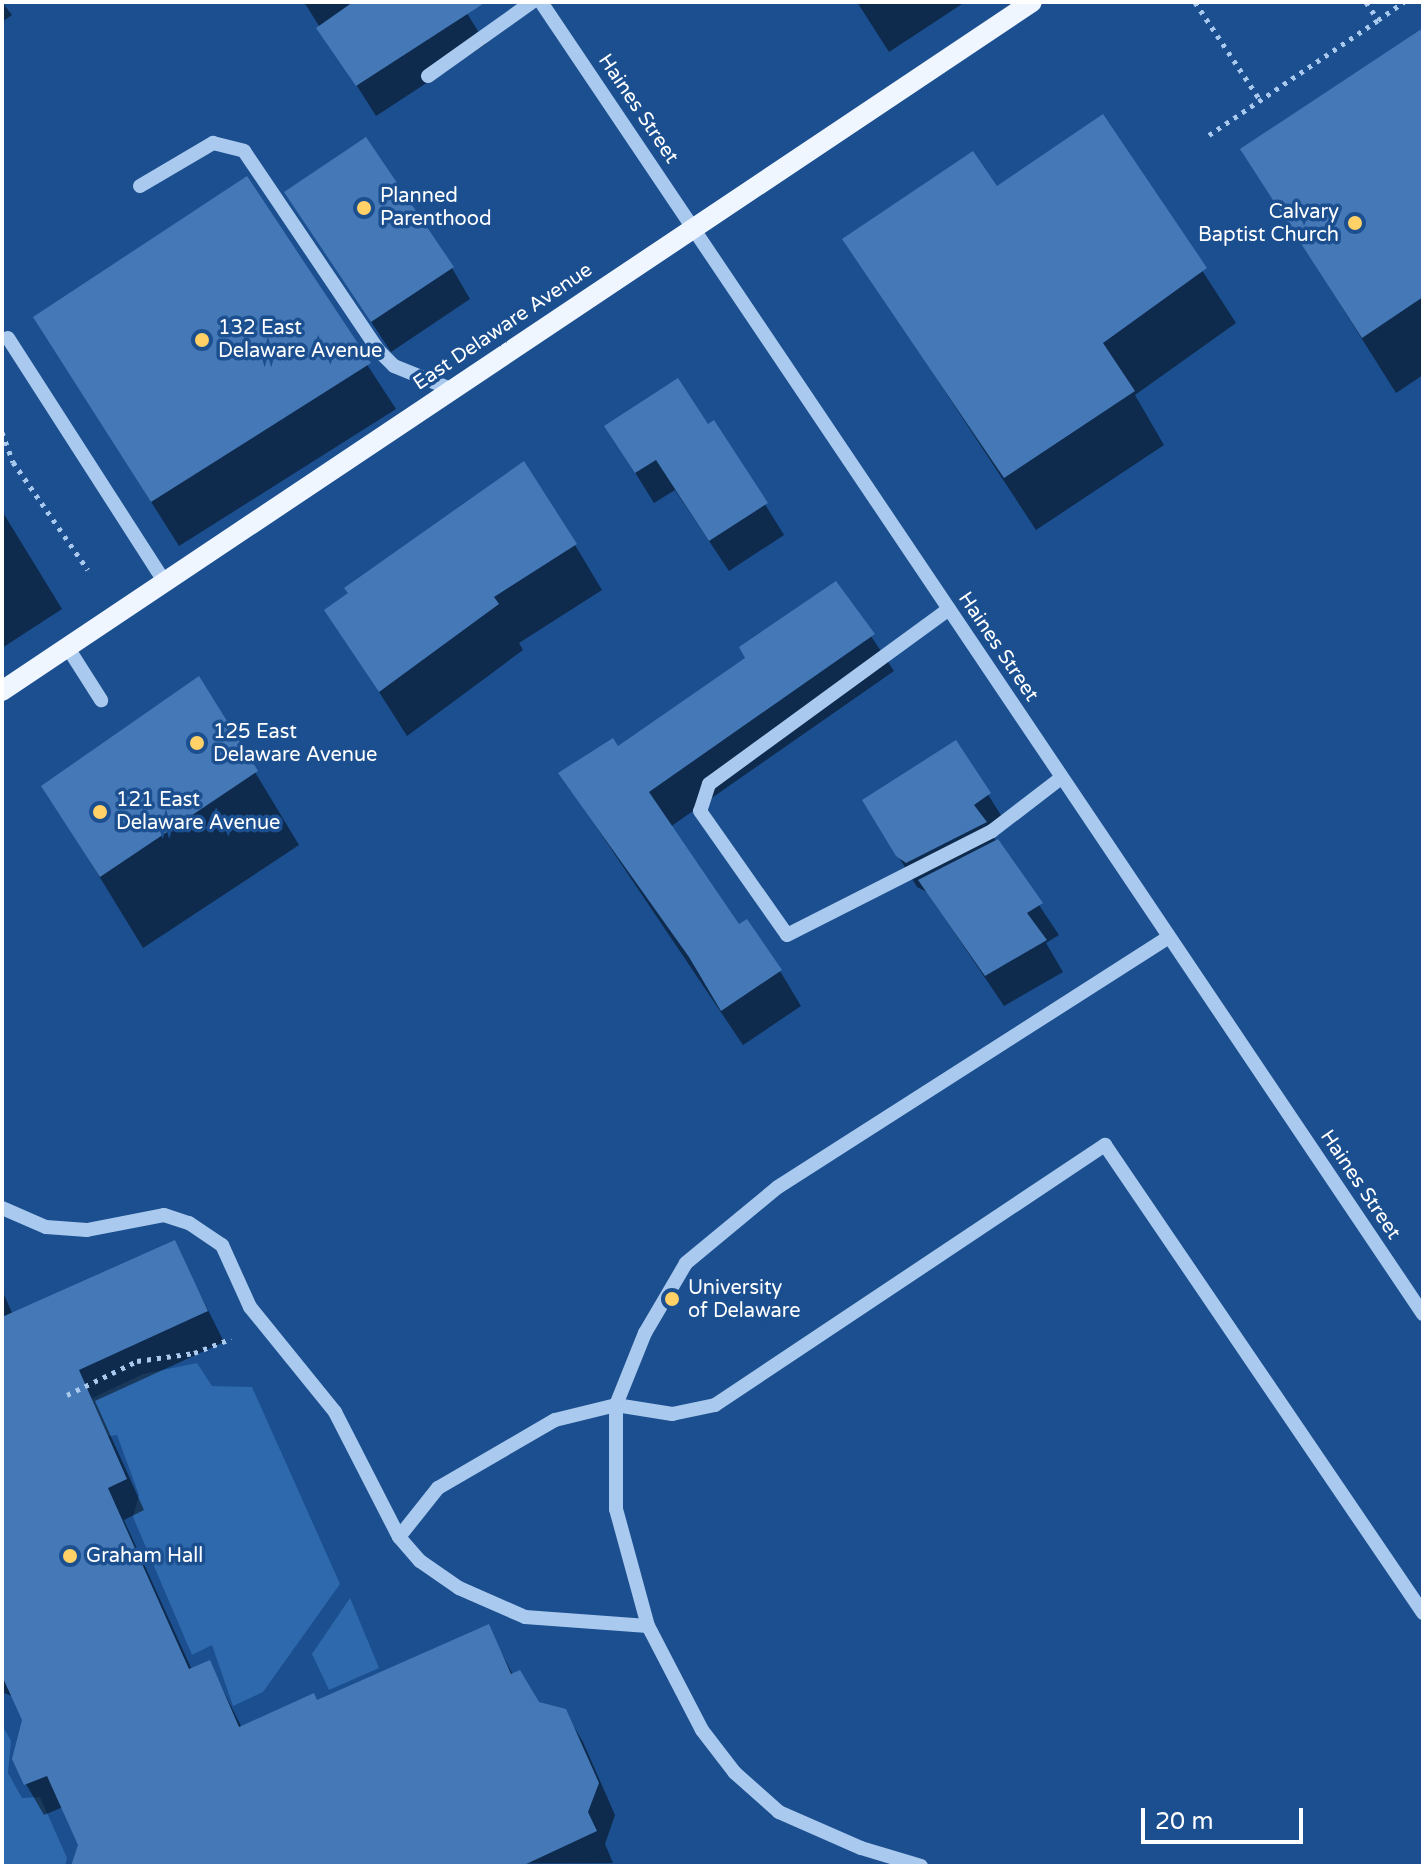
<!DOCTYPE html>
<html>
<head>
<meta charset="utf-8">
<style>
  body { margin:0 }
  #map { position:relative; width:1425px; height:1868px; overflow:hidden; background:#1b4f8f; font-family:"Varela Round",sans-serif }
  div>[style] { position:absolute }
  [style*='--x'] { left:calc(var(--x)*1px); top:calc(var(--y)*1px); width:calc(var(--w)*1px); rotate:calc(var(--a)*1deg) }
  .green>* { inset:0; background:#2e69ad }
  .shadow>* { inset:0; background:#0007 }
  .building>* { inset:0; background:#4478b7 }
  .path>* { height:5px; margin-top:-2.5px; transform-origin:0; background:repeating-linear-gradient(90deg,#a9c9ee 0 4px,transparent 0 10px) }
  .minor>* { height:14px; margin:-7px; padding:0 7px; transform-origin:7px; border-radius:7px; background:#a9c9ee }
  .major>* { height:20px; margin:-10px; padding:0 10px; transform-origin:10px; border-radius:10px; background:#f0f6ff }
  .dots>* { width:22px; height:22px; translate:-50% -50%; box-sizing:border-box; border:4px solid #1b4f8f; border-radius:50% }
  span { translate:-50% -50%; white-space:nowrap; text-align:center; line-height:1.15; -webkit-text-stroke:7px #1b4f8f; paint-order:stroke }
  .street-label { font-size:20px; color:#fff }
  .poi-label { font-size:20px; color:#fff }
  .left { translate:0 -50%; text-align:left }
  .right { translate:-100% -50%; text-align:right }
  .frame { position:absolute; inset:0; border:4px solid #fff; pointer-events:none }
  .scale { position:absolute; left:1141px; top:1808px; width:162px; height:36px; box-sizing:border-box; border:4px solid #fff; border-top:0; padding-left:10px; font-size:24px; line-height:28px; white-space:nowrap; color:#fff; -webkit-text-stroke:6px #1b4f8f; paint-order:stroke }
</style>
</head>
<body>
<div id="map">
  <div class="green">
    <i style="clip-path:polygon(197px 1363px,212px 1386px,252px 1387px,340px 1584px,263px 1692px,233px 1706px,212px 1645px,192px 1655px,133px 1517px,139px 1495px,117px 1435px,96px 1438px,80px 1404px,143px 1374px)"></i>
    <i style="clip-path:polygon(350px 1598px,379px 1668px,329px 1690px,312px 1654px)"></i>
    <i style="clip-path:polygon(2px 1725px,11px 1741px,8px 1773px,22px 1798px,40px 1797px,67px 1858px,65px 1866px,2px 1866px)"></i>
  </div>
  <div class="shadow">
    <i style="clip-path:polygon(2px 2px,12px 15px,2px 22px)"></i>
    <i style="clip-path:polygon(304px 2px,460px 2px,486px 44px,376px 116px)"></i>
    <i style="clip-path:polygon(857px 2px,965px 2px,889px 52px)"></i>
    <i style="clip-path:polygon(1423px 31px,1423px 375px,1396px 393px,1243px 150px)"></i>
    <i style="clip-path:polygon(1103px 117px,1236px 323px,1135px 395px,1164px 445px,1036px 530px,845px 239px,996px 188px)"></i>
    <i style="clip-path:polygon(246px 179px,396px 409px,179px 546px,35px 318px)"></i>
    <i style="clip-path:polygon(286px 192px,452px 268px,470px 299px,391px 352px)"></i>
    <i style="clip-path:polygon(714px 422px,784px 535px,729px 571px,675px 490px,654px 503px,607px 427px,708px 427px)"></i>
    <i style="clip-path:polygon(2px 511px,62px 609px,2px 648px)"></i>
    <i style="clip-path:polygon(575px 545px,602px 590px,519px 643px,523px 650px,407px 736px,327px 610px)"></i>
    <i style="clip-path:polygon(836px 583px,894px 671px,670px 827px,738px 927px,780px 971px,801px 1006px,743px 1045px,560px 773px,617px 749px,748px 658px)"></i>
    <i style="clip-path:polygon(198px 678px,299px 845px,143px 948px,44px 786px)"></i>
    <i style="clip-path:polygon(956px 743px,1007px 825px,992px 835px,1059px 935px,1046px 943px,1063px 972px,1004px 1006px,927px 892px,917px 887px,883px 831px)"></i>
    <i style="clip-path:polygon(174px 1242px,224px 1342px,95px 1401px,144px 1510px,124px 1520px,192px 1670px,209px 1662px,242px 1728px,317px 1702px,488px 1627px,513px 1675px,538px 1704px,564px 1710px,583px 1742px,615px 1815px,605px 1844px,613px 1863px,73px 1866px,81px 1845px,63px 1807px,44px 1815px,26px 1784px,14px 1758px,24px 1720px,14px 1697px,2px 1692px,2px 1290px,13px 1315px)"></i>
  </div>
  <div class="building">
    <i style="clip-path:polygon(353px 2px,486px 2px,356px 86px,316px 28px)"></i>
    <i style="clip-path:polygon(1423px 28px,1423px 297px,1362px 338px,1240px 149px)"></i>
    <i style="clip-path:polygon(1103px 114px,1207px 268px,1103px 343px,1135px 391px,1004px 478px,842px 239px,973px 151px,997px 186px)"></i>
    <i style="clip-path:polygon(366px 137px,454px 267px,371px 322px,284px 192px)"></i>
    <i style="clip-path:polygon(247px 176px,371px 363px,151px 502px,33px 317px)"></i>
    <i style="clip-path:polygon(678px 378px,708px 424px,714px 420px,768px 503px,709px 541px,656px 460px,635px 473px,604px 426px)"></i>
    <i style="clip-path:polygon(524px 461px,577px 544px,494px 597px,499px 604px,379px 692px,324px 610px,348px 593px,344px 588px)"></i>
    <i style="clip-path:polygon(836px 581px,875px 634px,649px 792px,739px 924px,747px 919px,782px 970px,721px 1011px,689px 957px,558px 773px,613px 738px,618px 746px,745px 658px,739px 647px)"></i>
    <i style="clip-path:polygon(199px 676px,258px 771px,100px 877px,41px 786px)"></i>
    <i style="clip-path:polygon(956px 740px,991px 793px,974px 805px,987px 822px,906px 863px,896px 856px,862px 800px)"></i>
    <i style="clip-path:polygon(998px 839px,1043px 903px,1027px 913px,1047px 940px,985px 976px,918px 880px)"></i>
    <i style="clip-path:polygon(175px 1240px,208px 1311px,79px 1370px,127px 1479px,108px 1488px,189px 1669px,210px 1660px,239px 1727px,314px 1693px,317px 1700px,489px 1624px,511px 1674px,520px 1670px,539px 1702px,566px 1709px,599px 1783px,588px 1812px,597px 1831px,522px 1866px,71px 1866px,78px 1845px,47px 1776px,24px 1785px,12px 1759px,22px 1720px,2px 1676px,2px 1317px)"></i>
  </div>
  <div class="path">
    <i style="--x:1195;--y:2;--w:118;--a:56.4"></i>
    <i style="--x:1366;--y:2;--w:22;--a:56"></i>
    <i style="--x:1378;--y:20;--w:32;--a:-35"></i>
    <i style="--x:1209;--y:135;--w:204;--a:-34.2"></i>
    <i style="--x:2;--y:432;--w:32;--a:70"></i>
    <i style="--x:13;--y:462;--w:131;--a:55.2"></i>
    <i style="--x:67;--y:1395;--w:78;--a:-25.9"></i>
    <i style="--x:137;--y:1361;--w:58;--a:-8"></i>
    <i style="--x:194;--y:1353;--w:40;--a:-21"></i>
  </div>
  <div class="minor">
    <i style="--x:541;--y:2;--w:1581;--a:56.09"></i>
    <i style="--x:428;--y:76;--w:128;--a:-35.4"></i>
    <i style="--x:140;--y:186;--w:85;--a:-30.5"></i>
    <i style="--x:213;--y:143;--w:32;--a:14"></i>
    <i style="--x:244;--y:151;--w:241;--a:56"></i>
    <i style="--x:379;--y:351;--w:21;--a:45"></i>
    <i style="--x:394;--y:366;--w:64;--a:22.1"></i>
    <i style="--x:8;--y:338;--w:291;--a:57.3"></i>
    <i style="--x:949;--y:609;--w:297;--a:143.9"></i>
    <i style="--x:709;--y:784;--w:28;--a:108"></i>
    <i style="--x:700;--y:811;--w:151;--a:54.9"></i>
    <i style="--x:787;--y:935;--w:230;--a:-26.9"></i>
    <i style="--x:992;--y:831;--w:87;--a:-37.5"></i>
    <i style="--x:68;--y:648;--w:62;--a:57.6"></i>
    <i style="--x:2;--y:1208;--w:48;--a:23.4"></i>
    <i style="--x:46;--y:1227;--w:41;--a:4.2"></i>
    <i style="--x:87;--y:1230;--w:78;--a:-11"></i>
    <i style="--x:164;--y:1215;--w:26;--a:18"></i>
    <i style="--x:189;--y:1223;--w:40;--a:34"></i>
    <i style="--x:222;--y:1245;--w:68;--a:65.7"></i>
    <i style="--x:250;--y:1307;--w:135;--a:51"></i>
    <i style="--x:335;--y:1412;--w:140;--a:62.9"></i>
    <i style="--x:399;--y:1537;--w:32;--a:49"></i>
    <i style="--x:420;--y:1561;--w:47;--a:34.7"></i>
    <i style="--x:459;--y:1588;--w:72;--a:23.7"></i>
    <i style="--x:525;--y:1617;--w:123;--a:4.2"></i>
    <i style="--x:399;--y:1537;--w:63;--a:-51.5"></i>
    <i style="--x:438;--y:1488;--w:135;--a:-30.2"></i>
    <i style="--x:555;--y:1420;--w:63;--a:-13.8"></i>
    <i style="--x:616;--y:1405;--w:57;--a:9.1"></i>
    <i style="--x:672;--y:1414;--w:44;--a:-11.8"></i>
    <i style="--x:715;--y:1405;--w:469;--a:-33.7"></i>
    <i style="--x:1105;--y:1145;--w:566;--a:55.8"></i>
    <i style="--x:921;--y:1866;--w:63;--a:-163.3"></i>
    <i style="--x:861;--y:1848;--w:90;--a:-156.3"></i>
    <i style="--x:779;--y:1812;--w:59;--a:-138.4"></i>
    <i style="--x:735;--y:1773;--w:54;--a:-127.5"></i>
    <i style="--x:702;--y:1730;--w:117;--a:-117.4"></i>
    <i style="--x:648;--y:1626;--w:121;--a:-105.3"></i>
    <i style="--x:616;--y:1509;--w:104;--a:-90"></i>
    <i style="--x:616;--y:1405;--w:78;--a:-68.1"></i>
    <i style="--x:645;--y:1333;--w:81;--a:-59.6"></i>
    <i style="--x:686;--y:1263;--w:119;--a:-39.6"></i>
    <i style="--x:778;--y:1187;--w:464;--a:-32.6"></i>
  </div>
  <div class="major">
    <i style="--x:2;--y:691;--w:1239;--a:-33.78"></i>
  </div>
  <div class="dots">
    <i style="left:364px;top:208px;background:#ffd166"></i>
    <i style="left:1355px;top:223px;background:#ffd166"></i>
    <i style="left:202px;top:340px;background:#ffd166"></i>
    <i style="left:197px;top:743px;background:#ffd166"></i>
    <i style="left:100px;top:812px;background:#ffd166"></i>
    <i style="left:672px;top:1299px;background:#ffd166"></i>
    <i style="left:70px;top:1556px;background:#ffd166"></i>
  </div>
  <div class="street-label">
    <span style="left:638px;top:109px;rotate:56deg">Haines Street</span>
    <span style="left:503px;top:327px;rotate:-34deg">East Delaware Avenue</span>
    <span style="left:998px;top:647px;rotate:56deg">Haines Street</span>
    <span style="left:1360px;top:1185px;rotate:56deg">Haines Street</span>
  </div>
  <div class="poi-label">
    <span class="left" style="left:380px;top:208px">Planned<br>Parenthood</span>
    <span class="right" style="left:1339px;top:224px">Calvary<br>Baptist Church</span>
    <span class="left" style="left:218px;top:340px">132 East<br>Delaware Avenue</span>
    <span class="left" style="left:213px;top:744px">125 East<br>Delaware Avenue</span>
    <span class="left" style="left:116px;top:812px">121 East<br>Delaware Avenue</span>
    <span class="left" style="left:688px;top:1300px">University<br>of Delaware</span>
    <span class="left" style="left:86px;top:1556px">Graham Hall</span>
  </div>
  <div class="frame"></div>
  <div class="scale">20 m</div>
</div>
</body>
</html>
